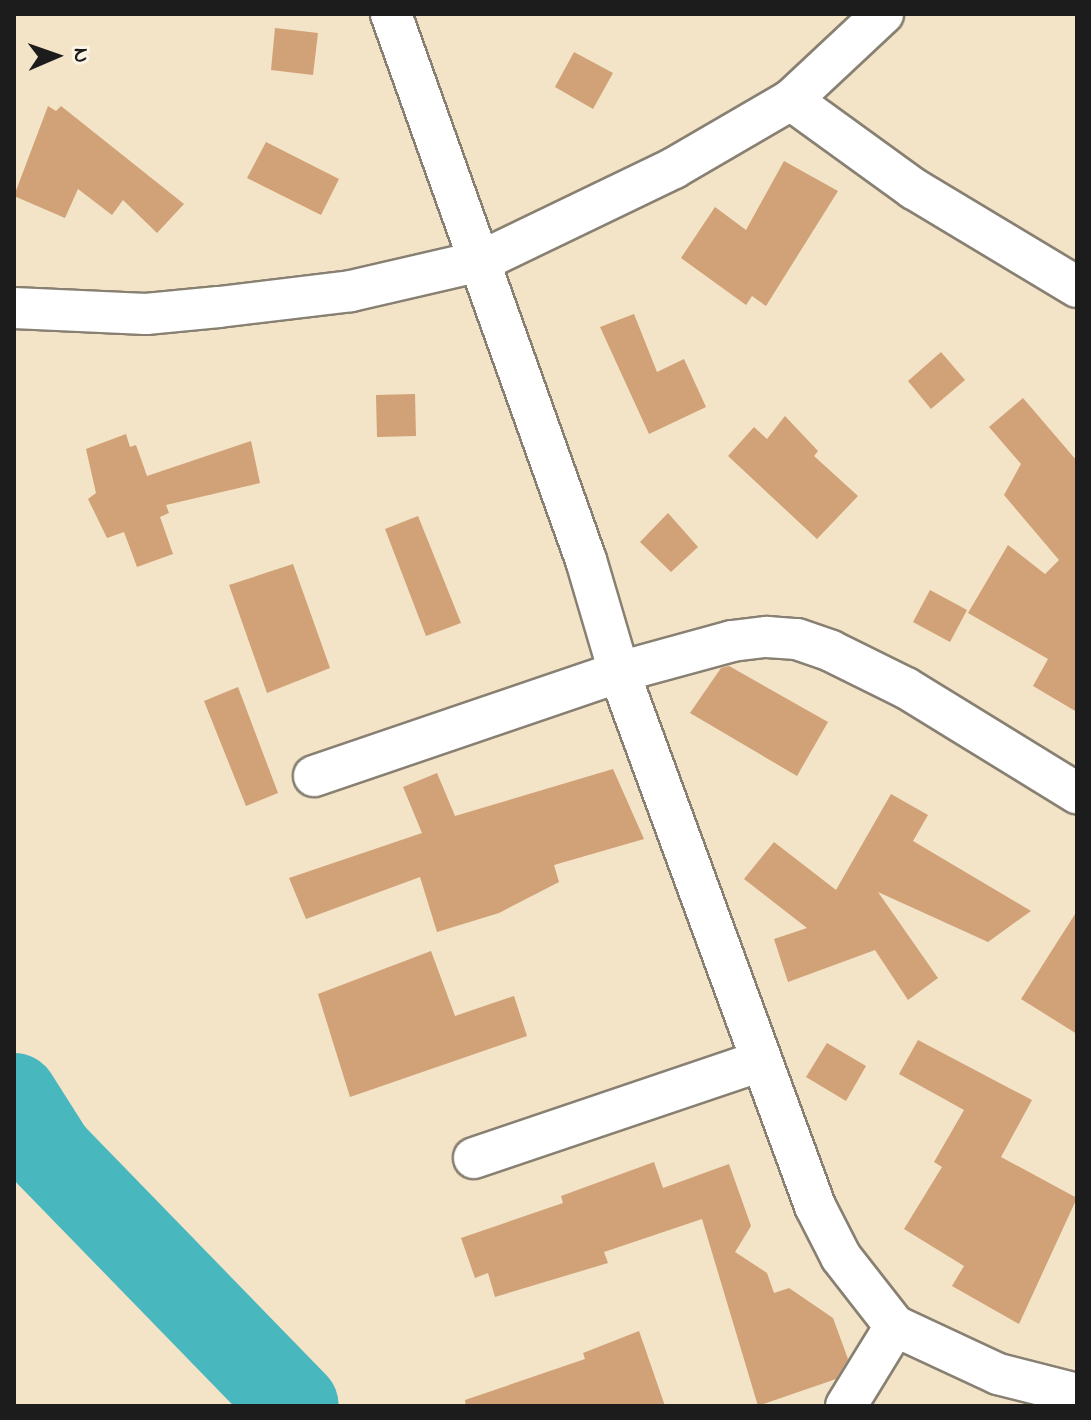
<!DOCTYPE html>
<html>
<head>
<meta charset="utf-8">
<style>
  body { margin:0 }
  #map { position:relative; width:1091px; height:1420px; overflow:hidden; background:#f3e3c7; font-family:"Indie Flower",sans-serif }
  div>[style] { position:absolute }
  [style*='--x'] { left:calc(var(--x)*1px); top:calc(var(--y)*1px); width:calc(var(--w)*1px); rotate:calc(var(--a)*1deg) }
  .river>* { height:88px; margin:-44px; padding:0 44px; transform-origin:44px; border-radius:44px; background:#48b7be }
  .building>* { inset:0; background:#d1a177 }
  .roads { filter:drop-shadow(2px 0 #888072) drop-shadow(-2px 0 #888072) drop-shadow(0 2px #888072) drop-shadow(0 -2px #888072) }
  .minor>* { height:40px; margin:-20px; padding:0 20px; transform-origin:20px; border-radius:20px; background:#fff }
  span { translate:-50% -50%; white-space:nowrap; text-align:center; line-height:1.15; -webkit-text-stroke:8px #fcf5e5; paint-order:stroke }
  .frame { position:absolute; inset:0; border:16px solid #1c1c1c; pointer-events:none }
  .north { position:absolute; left:16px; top:16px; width:80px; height:80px; -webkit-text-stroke:6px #fcf5e5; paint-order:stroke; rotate:88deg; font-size:22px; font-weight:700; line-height:32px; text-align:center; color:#1c1c1c }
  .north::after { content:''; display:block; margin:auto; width:28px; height:36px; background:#1c1c1c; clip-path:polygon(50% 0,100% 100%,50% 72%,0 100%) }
</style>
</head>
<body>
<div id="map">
  <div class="river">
    <i style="--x:14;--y:1097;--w:67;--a:57.7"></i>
    <i style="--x:50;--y:1154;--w:351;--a:45.8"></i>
  </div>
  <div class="building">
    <i style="clip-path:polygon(275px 28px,318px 33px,313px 75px,271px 70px)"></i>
    <i style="clip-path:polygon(574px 52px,613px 73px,593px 109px,555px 87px)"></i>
    <i style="clip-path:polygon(48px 106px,56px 111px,61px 106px,184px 204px,157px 233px,123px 200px,112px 215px,78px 189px,65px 218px,14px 196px)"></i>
    <i style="clip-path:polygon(266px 142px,339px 179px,321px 215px,247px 178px)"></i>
    <i style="clip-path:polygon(784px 161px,838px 191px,766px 306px,752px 296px,746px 305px,681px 258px,715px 207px,746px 230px)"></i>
    <i style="clip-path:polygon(634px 314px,657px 372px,684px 359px,706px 407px,649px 434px,600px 327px)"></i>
    <i style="clip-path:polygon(941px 352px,965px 380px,931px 409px,908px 381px)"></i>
    <i style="clip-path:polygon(415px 394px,416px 436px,377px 437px,376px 395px)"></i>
    <i style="clip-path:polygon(1023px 398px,1077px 461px,1077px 712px,1033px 686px,1048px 659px,968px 613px,1008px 545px,1045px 574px,1059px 560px,1004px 495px,1021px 464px,989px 427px)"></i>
    <i style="clip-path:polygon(785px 416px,818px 451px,814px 456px,858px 496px,817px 539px,728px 456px,754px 427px,767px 439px)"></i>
    <i style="clip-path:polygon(126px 434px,130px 447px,136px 445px,147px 476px,251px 441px,260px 483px,166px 505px,169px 513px,160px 517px,173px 554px,137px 567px,124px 532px,107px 538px,88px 499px,96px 493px,86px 449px)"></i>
    <i style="clip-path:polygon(668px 513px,698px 547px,671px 572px,640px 542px)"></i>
    <i style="clip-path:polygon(418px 516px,461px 623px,426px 636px,385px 529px)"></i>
    <i style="clip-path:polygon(293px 564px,330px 668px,267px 693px,229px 585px)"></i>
    <i style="clip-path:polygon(930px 590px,967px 610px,950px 642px,913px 622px)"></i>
    <i style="clip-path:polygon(729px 666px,828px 722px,797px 776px,690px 713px,721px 668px)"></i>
    <i style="clip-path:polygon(238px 687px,278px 793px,246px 806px,204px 701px)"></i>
    <i style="clip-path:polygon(613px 769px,644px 839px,554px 865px,559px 882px,499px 913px,437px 932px,420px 877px,306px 919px,289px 878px,422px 833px,403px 787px,437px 773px,455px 816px)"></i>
    <i style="clip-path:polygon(891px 794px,928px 815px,913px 841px,1031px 911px,988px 942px,878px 892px,938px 978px,908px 1000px,875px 950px,788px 982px,774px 939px,807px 928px,744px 879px,774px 842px,836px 890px)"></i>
    <i style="clip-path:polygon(1077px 911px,1077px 1034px,1021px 999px)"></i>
    <i style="clip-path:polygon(431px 951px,455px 1016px,514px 996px,527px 1036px,350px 1097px,318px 994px)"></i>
    <i style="clip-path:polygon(918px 1040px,1032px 1100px,1001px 1157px,1077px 1198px,1019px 1324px,952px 1286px,964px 1266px,904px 1229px,942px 1167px,934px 1162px,964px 1110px,899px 1074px)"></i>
    <i style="clip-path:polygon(827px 1043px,866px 1066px,846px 1101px,806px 1077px)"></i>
    <i style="clip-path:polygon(654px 1162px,663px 1188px,729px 1164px,751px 1226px,735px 1252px,767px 1273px,774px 1293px,789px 1288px,833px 1318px,848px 1359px,836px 1379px,758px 1406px,702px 1219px,604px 1252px,608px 1263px,495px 1297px,488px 1273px,475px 1278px,461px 1238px,563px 1203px,561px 1196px)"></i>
    <i style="clip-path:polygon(639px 1331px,665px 1406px,466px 1406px,465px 1400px,585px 1359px,583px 1353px)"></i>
  </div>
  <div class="roads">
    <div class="minor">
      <i style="--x:391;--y:14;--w:580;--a:70.35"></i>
      <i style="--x:586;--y:560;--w:117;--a:73.6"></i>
      <i style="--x:619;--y:672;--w:569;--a:69.84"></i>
      <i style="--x:815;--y:1206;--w:57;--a:63"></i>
      <i style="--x:841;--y:1257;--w:88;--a:52"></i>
      <i style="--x:895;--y:1326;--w:114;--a:25"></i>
      <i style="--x:998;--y:1374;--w:81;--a:14.2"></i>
      <i style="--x:791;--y:100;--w:152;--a:35.9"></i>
      <i style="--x:914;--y:189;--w:190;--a:31"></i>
      <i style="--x:14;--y:308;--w:132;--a:2.6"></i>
      <i style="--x:146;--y:314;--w:73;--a:-5.5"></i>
      <i style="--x:219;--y:307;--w:133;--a:-6.9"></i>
      <i style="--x:351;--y:291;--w:133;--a:-13"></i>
      <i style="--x:481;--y:261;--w:214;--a:-25.7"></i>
      <i style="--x:674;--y:168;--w:135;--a:-30.2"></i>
      <i style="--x:791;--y:100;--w:126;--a:-43.1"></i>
      <i style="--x:314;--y:776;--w:322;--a:-18.8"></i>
      <i style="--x:619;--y:672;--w:117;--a:-15.3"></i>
      <i style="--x:732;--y:641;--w:35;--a:-7"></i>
      <i style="--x:767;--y:637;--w:30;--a:4"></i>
      <i style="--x:797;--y:639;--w:36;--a:19"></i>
      <i style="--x:831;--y:651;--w:84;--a:26.3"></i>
      <i style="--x:906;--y:688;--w:201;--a:31.6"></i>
      <i style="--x:474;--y:1158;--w:303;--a:-18.7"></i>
      <i style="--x:846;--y:1406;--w:94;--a:-58.5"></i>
    </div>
  </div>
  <div class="frame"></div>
  <div class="north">N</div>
</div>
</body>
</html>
